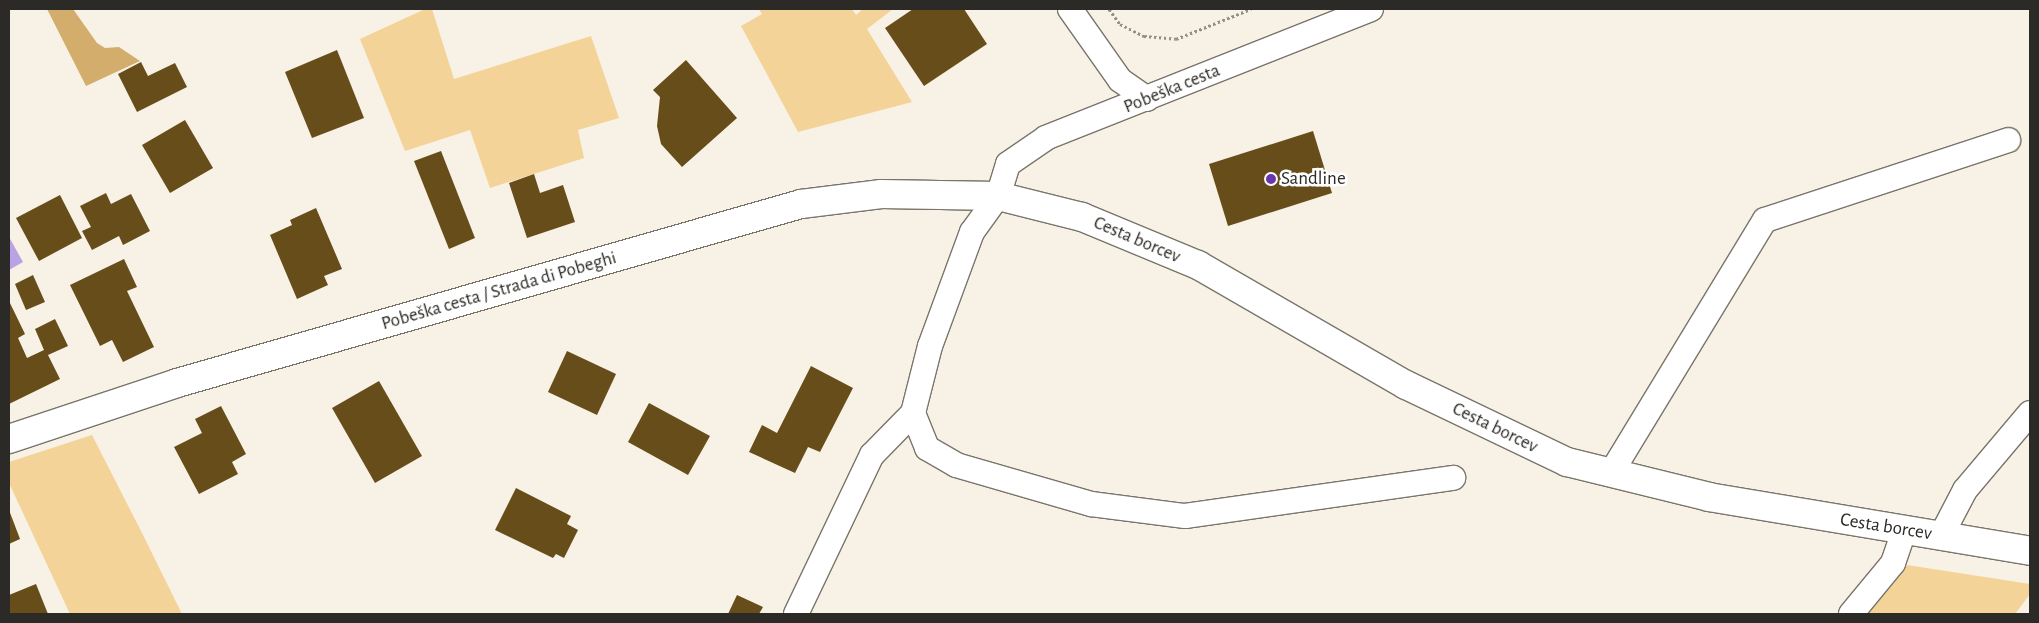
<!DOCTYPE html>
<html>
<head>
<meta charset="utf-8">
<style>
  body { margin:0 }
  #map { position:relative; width:2039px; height:623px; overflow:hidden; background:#f7f1e6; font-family:"Alegreya Sans",sans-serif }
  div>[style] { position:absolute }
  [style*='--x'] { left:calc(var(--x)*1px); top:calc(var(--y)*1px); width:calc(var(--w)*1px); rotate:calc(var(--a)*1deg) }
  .green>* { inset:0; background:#f4d399 }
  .forest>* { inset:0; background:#d2ad6c }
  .water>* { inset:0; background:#b9a3e4 }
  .building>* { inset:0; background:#674d1a }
  .path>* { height:3px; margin-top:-1.5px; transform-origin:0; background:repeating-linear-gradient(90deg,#949089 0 2.5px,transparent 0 5px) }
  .roads { filter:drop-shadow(1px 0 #7a756b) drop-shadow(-1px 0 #7a756b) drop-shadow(0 1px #7a756b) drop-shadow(0 -1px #7a756b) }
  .street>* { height:24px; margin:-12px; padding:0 12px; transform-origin:12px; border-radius:12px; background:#fff }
  .secondary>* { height:28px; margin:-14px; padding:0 14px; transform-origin:14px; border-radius:14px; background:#fff }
  .dots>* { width:14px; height:14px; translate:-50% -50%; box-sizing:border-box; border:2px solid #fff; border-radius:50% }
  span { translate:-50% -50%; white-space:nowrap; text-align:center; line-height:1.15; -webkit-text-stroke:5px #fff; paint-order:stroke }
  .street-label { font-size:19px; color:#2c2a26 }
  .poi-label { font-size:19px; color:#2c2a26 }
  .left { translate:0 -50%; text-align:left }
  .frame { position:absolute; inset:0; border:10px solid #2c2a26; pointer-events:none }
</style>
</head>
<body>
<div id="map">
  <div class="green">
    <i style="clip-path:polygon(425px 9px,432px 9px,454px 79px,591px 36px,619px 118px,578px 130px,584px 158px,490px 188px,470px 130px,405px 151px,360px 39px)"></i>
    <i style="clip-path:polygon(759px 9px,852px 9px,856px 15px,863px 9px,893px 9px,867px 29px,912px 102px,798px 132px,741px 26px,762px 14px)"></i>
    <i style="clip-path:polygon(92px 435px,142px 533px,182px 614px,70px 614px,9px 483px,9px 462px)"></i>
    <i style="clip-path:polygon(1907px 565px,2030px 584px,2030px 594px,2015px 614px,1867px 614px)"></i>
  </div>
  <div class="forest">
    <i style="clip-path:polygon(47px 9px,73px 9px,97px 43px,105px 48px,119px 47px,140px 61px,86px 86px)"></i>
  </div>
  <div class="water">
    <i style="clip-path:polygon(9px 237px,23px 262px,9px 270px)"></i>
  </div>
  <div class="building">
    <i style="clip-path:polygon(913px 9px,964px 9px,987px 44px,924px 86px,885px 28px)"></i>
    <i style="clip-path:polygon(337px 50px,364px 118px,312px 138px,285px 72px)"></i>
    <i style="clip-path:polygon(686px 60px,737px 118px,682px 167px,661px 144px,657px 126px,660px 97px,653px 90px)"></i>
    <i style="clip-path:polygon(141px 62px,148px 76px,175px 63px,187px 87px,137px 112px,118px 74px)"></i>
    <i style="clip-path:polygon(185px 120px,213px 168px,170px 193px,142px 145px)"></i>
    <i style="clip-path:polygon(1313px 131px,1332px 193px,1228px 226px,1209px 164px)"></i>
    <i style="clip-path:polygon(441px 151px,475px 238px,449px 249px,414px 161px)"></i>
    <i style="clip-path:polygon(534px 174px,540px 193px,563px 185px,575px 222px,527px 238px,509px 183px)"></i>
    <i style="clip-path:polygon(106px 193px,111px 204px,131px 194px,150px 231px,123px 245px,119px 236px,92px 250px,82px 231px,91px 227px,80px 206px)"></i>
    <i style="clip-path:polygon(60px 195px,82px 238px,39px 261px,16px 218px)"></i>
    <i style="clip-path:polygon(316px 208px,342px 269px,324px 276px,328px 285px,297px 299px,270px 235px,292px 225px,290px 220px)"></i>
    <i style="clip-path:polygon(124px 259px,137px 287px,127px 291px,154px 347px,123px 362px,112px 340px,100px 346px,70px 285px)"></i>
    <i style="clip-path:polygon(33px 275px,45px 302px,26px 310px,15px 284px)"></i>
    <i style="clip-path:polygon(9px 301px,25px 334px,18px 338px,27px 358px,44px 350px,35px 329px,55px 319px,68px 346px,48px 355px,60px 379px,9px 404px)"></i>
    <i style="clip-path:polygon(567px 351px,616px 374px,597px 415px,548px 392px)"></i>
    <i style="clip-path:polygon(811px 366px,853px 388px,820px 452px,808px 447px,795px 473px,749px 452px,762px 425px,777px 433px)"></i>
    <i style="clip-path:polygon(379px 381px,422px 456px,375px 483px,332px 408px)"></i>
    <i style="clip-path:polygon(649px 403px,710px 436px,688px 475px,628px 442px)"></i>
    <i style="clip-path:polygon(221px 406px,246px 454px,232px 462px,238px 474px,199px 494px,174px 447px,202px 433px,195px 419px)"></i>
    <i style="clip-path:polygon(516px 488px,571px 516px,567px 524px,578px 530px,564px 558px,556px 554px,553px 558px,495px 530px)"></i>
    <i style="clip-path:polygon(9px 510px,20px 539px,9px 544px)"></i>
    <i style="clip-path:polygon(36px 584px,48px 614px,9px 614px,9px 595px)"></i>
    <i style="clip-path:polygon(737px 595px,763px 607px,759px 614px,728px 614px)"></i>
  </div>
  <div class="path">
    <i style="--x:1109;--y:9;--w:19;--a:54"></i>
    <i style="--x:1120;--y:24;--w:27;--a:27"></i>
    <i style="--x:1144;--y:36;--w:32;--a:5"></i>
    <i style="--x:1176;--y:39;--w:81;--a:-21.8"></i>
  </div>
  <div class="roads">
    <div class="street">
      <i style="--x:1070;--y:9;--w:87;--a:54.8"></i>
      <i style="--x:1120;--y:80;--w:33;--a:35"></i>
      <i style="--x:1371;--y:9;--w:350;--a:158.4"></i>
      <i style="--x:1046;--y:138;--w:46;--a:145.6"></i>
      <i style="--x:1008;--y:164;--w:34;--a:107"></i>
      <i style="--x:998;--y:196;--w:44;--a:125.8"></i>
      <i style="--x:972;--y:232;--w:121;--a:110.2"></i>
      <i style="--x:930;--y:346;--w:69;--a:104.2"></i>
      <i style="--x:913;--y:413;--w:38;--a:68"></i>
      <i style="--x:927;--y:448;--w:34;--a:30"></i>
      <i style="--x:956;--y:465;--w:141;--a:16.1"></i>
      <i style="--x:1091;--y:504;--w:95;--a:7.3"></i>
      <i style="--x:1185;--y:516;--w:271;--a:-8.1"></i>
      <i style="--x:1611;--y:473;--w:296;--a:-58.7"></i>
      <i style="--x:1765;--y:220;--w:256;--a:-18.2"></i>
      <i style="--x:1941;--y:536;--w:52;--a:-62.4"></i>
      <i style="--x:1965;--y:490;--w:101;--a:-49.8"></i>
      <i style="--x:796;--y:614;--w:176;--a:-64.5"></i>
      <i style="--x:872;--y:455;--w:59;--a:-45.7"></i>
      <i style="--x:1851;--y:614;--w:66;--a:-50.5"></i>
      <i style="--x:1893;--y:563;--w:34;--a:-71"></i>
    </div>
    <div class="secondary">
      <i style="--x:9;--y:439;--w:177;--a:-18.4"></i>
      <i style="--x:177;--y:383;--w:649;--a:-16.01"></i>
      <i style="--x:801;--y:204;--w:81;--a:-7.1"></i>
      <i style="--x:881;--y:194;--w:117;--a:1"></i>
      <i style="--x:998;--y:196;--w:87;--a:14"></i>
      <i style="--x:1082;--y:217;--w:126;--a:22.5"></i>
      <i style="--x:1198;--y:265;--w:240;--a:30"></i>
      <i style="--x:1406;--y:385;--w:178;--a:25.6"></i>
      <i style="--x:1567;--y:462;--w:146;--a:13.8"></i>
      <i style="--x:1709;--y:497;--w:326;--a:9.5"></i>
    </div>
  </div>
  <div class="dots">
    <i style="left:1271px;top:179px;background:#6a34ab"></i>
  </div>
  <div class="street-label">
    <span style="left:1172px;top:89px;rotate:-22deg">Pobeška cesta</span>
    <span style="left:1137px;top:240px;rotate:23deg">Cesta borcev</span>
    <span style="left:499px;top:291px;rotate:-16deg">Pobeška cesta / Strada di Pobeghi</span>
    <span style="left:1495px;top:428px;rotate:26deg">Cesta borcev</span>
    <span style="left:1886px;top:527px;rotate:9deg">Cesta borcev</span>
  </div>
  <div class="poi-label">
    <span class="left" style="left:1281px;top:179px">Sandline</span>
  </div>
  <div class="frame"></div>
</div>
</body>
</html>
